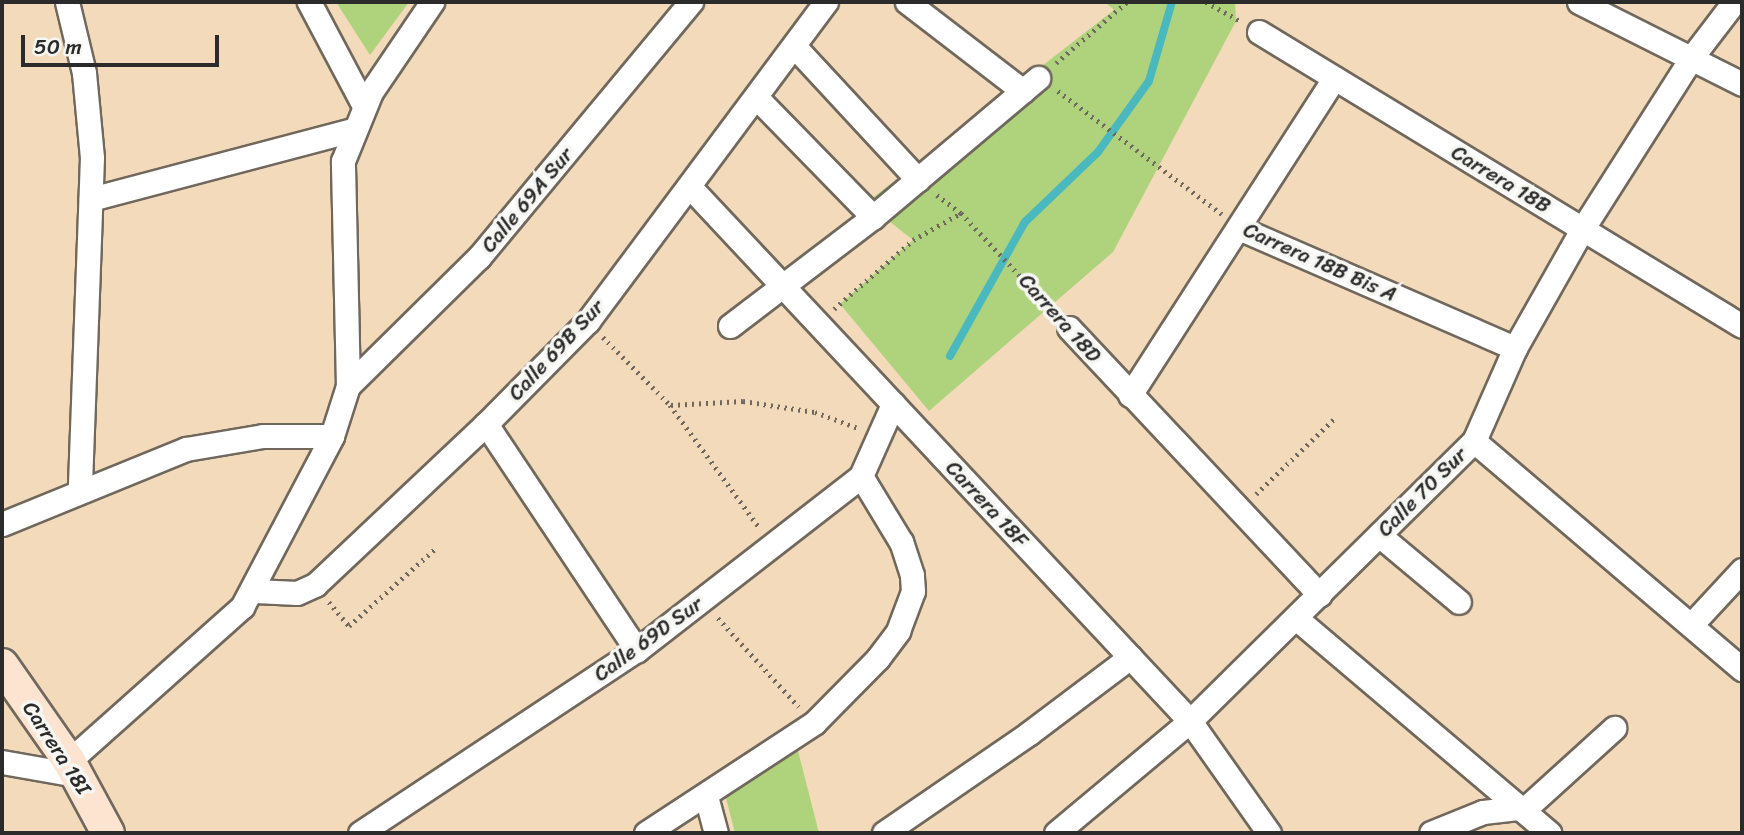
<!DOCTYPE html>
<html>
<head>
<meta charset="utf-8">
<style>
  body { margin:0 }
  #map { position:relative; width:1744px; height:835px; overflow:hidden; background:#f2daba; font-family:Sriracha,sans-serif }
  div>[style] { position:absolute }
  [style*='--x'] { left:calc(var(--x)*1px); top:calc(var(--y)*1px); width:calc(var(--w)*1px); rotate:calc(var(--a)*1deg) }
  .green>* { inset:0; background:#aed37c }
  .stream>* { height:8px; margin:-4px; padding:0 4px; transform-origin:4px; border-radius:4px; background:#49b8bf }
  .path>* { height:4.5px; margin-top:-2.25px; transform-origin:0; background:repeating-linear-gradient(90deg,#71685d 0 2px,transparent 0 7px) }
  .roads { filter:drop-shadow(2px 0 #71685d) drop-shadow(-2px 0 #71685d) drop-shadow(0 2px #71685d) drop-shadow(0 -2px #71685d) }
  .street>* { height:23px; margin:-11.5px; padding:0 11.5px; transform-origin:11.5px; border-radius:11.5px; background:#fff }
  .secondary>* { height:32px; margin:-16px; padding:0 16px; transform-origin:16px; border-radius:16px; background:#fde4d1 }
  span { translate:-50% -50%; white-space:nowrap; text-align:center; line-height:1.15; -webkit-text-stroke:7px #f6f6f2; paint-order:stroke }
  .street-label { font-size:21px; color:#2b2b2b }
  .frame { position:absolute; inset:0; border:4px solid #2b2b2b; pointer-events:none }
  .scale { position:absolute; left:21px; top:35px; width:198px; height:32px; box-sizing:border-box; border:4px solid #2b2b2b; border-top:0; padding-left:9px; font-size:21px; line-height:24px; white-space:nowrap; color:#2b2b2b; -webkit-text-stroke:5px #f6f6f2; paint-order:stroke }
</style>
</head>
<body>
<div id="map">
  <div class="green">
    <i style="clip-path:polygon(336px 2px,409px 2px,370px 55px)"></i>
    <i style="clip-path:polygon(1105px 2px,1235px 2px,1236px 21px,1113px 252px,929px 411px,840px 304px,913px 240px,866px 203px,1114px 10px)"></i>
    <i style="clip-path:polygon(798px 751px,819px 833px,735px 833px,726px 798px)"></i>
  </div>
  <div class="stream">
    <i style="--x:950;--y:356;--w:154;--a:-60.8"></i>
    <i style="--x:1025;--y:222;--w:101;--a:-43.8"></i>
    <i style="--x:1098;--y:152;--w:87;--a:-54.3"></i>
    <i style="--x:1149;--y:81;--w:82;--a:-73.8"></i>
  </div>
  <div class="path">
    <i style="--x:1206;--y:2;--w:39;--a:29"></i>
    <i style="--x:1056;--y:63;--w:94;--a:-40.7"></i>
    <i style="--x:1058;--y:91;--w:205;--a:36.9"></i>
    <i style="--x:937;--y:195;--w:30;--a:37"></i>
    <i style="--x:961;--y:213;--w:136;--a:46.8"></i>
    <i style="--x:834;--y:309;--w:105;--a:-41.1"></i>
    <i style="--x:913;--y:240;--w:55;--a:-29.4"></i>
    <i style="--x:603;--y:337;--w:95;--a:45.4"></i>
    <i style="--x:670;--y:405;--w:151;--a:53.9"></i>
    <i style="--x:671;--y:405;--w:72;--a:-3.2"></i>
    <i style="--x:743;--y:401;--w:73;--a:8.7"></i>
    <i style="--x:815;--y:412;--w:46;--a:20.4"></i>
    <i style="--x:1256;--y:494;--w:111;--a:-43.9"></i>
    <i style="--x:329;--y:602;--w:31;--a:50"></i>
    <i style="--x:349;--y:626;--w:118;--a:-41.9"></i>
    <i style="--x:718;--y:618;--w:120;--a:47.7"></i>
  </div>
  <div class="roads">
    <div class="street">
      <i style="--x:67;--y:2;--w:73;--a:76.5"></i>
      <i style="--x:84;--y:73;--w:84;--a:84.6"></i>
      <i style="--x:92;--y:157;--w:332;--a:92.1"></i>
      <i style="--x:309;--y:2;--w:118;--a:62.1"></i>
      <i style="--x:907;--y:2;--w:146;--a:37.5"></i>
      <i style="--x:1579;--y:2;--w:182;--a:26.7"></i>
      <i style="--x:1259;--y:32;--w:565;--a:31.33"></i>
      <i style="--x:795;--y:47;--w:181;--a:47.2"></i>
      <i style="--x:756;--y:97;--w:168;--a:45.7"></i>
      <i style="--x:690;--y:187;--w:732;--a:46.88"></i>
      <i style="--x:1190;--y:721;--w:137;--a:54.8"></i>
      <i style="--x:91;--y:199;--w:270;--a:-14.8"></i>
      <i style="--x:1241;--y:229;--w:299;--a:23.5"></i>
      <i style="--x:730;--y:326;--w:180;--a:-37.3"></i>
      <i style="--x:873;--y:217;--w:216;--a:-40.1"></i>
      <i style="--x:1069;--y:328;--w:366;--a:46.8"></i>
      <i style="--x:348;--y:386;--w:184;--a:-44.6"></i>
      <i style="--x:479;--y:257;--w:332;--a:-50.3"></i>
      <i style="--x:1130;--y:395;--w:377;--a:-57.2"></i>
      <i style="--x:486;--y:424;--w:272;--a:56.3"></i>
      <i style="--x:1474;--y:441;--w:352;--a:40.4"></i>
      <i style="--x:2;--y:524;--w:199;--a:-22.2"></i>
      <i style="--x:186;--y:449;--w:78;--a:-9.6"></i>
      <i style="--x:263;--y:436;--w:69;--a:0"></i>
      <i style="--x:1379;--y:535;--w:104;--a:39.9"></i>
      <i style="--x:255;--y:591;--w:42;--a:2.7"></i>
      <i style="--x:297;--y:593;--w:20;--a:-24"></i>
      <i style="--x:315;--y:585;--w:235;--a:-43.3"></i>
      <i style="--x:486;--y:424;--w:145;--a:-45.3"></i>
      <i style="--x:588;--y:321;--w:398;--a:-53.3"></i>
      <i style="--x:1297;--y:619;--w:331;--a:40.3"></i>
      <i style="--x:1691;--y:625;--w:75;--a:-47.2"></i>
      <i style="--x:69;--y:761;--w:232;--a:-41.7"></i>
      <i style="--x:242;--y:607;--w:193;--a:-62.2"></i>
      <i style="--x:332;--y:436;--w:52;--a:-72.3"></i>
      <i style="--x:348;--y:386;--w:225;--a:-91.3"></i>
      <i style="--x:343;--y:161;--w:74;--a:-67.9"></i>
      <i style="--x:371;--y:92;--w:109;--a:-55.9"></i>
      <i style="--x:2;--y:762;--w:75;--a:10"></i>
      <i style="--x:706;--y:796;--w:38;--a:75"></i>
      <i style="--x:360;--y:833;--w:332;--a:-33.5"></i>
      <i style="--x:637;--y:650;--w:284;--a:-37.8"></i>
      <i style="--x:861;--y:476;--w:79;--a:-66"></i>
      <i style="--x:646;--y:833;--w:201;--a:-33.2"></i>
      <i style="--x:814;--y:723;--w:91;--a:-45.4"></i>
      <i style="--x:878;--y:658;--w:34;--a:-53"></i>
      <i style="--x:898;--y:631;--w:43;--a:-69.4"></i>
      <i style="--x:913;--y:591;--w:16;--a:-94"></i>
      <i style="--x:912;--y:575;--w:35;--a:-108"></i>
      <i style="--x:901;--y:542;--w:77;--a:-121.2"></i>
      <i style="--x:884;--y:833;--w:175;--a:-34.5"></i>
      <i style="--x:1028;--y:734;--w:128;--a:-37"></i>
      <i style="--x:1056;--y:833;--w:175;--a:-39.9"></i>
      <i style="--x:1190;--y:721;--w:399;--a:-44.6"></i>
      <i style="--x:1474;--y:441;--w:102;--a:-66.2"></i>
      <i style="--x:1515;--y:348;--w:138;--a:-60.5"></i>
      <i style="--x:1583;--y:228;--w:203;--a:-57.5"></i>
      <i style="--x:1692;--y:57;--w:69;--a:-52.6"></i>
      <i style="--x:1431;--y:833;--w:56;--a:-22"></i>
      <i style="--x:1483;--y:812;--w:44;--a:-6.5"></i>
      <i style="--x:1527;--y:807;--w:118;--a:-42.2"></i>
    </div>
    <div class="secondary">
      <i style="--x:2;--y:665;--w:117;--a:55.1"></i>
      <i style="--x:69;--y:761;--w:82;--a:61.6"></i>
    </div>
  </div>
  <div class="street-label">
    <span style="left:1501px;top:179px;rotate:31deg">Carrera 18B</span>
    <span style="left:527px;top:200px;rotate:-50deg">Calle 69A Sur</span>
    <span style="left:1320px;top:262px;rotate:24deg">Carrera 18B Bis A</span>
    <span style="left:1060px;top:318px;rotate:48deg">Carrera 18D</span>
    <span style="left:556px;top:350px;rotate:-47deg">Calle 69B Sur</span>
    <span style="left:1422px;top:492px;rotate:-45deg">Calle 70 Sur</span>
    <span style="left:987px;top:504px;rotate:47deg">Carrera 18F</span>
    <span style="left:648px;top:639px;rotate:-36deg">Calle 69D Sur</span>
    <span style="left:57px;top:748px;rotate:57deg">Carrera 18I</span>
  </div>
  <div class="frame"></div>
  <div class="scale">50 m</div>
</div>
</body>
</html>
